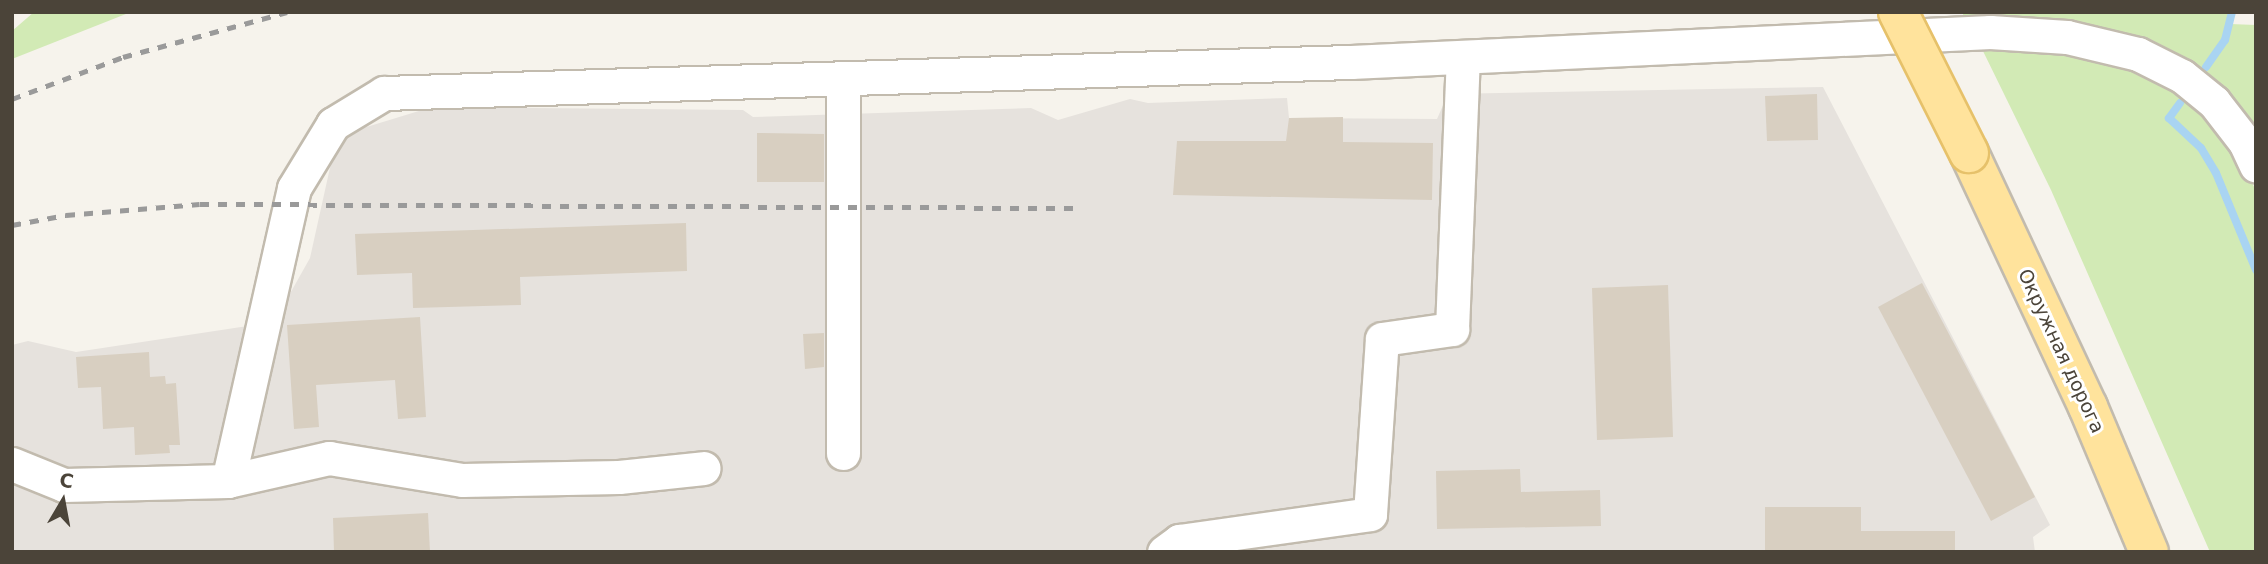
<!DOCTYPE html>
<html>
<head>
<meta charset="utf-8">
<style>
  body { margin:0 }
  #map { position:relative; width:2268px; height:564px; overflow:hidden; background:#f6f3ec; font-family:"DejaVu Sans",sans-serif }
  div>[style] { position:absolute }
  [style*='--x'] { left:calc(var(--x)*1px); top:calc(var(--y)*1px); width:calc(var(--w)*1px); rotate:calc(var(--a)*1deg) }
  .industrial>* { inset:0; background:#e6e2dd }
  .green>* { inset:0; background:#d2eab5 }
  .stream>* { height:8px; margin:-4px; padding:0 4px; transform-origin:4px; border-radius:4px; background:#a9d4f2 }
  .building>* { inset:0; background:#d8cfc1 }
  .roads { filter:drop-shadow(2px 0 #c2bbae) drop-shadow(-2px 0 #c2bbae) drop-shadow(0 2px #c2bbae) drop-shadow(0 -2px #c2bbae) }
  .minor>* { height:33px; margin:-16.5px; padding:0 16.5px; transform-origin:16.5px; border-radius:16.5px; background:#fff }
  .major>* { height:38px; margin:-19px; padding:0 19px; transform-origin:19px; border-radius:19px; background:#ffe39c }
  .rail>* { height:5px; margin-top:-2.5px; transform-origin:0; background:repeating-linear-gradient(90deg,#9a9a9a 0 9px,transparent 0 18px) }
  .bridges { filter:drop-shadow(2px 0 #e6c16a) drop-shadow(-2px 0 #e6c16a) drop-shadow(0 2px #e6c16a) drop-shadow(0 -2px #e6c16a) }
  .major-bridge>* { height:38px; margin:-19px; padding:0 19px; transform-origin:19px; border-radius:19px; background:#ffe39c }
  span { translate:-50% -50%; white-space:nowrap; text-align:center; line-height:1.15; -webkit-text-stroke:6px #fff; paint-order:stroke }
  .street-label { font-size:19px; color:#4b4439 }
  .frame { position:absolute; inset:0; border:14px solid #4b4439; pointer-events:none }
  .north { position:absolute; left:28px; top:466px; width:70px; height:70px; -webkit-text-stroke:5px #fff; paint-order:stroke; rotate:10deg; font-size:19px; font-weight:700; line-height:28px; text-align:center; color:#4b4439 }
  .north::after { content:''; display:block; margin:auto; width:24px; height:32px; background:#4b4439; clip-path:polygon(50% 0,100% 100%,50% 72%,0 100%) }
</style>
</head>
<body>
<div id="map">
  <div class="industrial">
    <i style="clip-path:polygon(1823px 87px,2050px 525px,2033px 537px,2035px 552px,12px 552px,12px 345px,28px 341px,76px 352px,274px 322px,310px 258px,337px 136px,432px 107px,743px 110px,753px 117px,1031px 108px,1058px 120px,1130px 99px,1148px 103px,1287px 98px,1289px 118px,1437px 119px,1448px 94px)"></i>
  </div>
  <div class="green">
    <i style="clip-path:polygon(34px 12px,131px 12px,12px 59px,12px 31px)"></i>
    <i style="clip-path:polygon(1962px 12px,2232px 12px,2230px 24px,2256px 25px,2256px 133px,2221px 93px,1966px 21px)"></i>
    <i style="clip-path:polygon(1981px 47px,2067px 50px,2132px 65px,2174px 84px,2235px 147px,2256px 191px,2256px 552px,2210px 552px,2051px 190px)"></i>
  </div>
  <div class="stream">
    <i style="--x:2206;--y:67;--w:33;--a:-55"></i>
    <i style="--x:2225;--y:40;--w:29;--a:-76"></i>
    <i style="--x:2180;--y:103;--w:19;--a:126"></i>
    <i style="--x:2169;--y:118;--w:44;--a:43.2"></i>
    <i style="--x:2201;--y:148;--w:29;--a:59"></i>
    <i style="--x:2216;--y:173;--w:105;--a:67.6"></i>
  </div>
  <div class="building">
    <i style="clip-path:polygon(1817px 94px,1818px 140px,1767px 141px,1765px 96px)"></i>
    <i style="clip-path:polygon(1343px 117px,1343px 142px,1433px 143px,1432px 200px,1173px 195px,1177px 141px,1286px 141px,1289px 118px)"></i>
    <i style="clip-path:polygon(757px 133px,824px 134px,824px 182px,757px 182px)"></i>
    <i style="clip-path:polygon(686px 223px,687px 271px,520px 277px,521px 305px,413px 308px,412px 273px,357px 275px,355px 234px)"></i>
    <i style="clip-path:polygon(1922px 283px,2035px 497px,1991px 521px,1878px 307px)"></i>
    <i style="clip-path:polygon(1668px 285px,1673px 437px,1597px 440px,1592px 288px)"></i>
    <i style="clip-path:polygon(420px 317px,426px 417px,398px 419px,395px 380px,316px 385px,319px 427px,294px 429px,287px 325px)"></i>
    <i style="clip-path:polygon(824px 333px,824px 367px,805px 369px,803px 334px)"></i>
    <i style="clip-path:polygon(149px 352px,150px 377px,165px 376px,166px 384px,176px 383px,180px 445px,169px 445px,170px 453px,135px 455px,134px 427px,103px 429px,101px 387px,78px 388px,76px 357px)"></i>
    <i style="clip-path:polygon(1520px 469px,1521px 492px,1600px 490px,1601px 526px,1437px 529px,1436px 471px)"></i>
    <i style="clip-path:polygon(1765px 507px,1861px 507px,1861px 531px,1955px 531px,1955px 552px,1765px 552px)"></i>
    <i style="clip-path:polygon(428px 513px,430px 552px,334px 552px,333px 518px)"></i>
  </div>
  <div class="roads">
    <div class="minor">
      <i style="--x:843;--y:453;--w:373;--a:-90"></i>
      <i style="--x:12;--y:464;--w:56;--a:22"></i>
      <i style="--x:64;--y:485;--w:164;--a:-1.4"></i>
      <i style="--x:228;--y:481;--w:300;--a:-77.3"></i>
      <i style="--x:294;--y:188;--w:75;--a:-58.6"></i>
      <i style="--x:333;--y:124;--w:60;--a:-31.3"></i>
      <i style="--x:384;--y:93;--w:967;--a:-1.84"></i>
      <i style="--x:1351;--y:62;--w:640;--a:-2.69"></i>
      <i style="--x:1990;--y:32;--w:77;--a:3.7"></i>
      <i style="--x:2067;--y:37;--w:73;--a:13.5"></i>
      <i style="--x:2138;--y:54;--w:49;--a:26.6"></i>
      <i style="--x:2182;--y:76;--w:41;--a:39.1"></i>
      <i style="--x:2214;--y:102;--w:51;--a:52.2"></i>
      <i style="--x:2245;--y:142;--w:26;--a:65"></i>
      <i style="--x:228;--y:481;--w:104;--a:-12.8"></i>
      <i style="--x:329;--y:458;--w:135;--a:9.4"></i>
      <i style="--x:462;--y:480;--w:157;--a:-1.1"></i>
      <i style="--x:619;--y:477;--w:85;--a:-6"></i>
      <i style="--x:1164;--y:552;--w:19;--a:-36"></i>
      <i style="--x:1179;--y:541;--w:193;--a:-8"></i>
      <i style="--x:1370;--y:514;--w:175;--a:-86.1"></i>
      <i style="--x:1382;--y:339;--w:71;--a:-8.1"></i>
      <i style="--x:1452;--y:329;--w:272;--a:-87.7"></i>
    </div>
    <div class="major">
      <i style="--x:1969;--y:153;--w:280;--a:64.9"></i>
      <i style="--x:2088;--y:407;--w:157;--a:67.2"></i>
    </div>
  </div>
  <div class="rail">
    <i style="--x:12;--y:99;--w:119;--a:-20.7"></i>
    <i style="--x:123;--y:57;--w:170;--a:-15.3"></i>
    <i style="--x:12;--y:225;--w:55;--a:-10.5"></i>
    <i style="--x:66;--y:215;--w:134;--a:-4.7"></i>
    <i style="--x:200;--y:204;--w:876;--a:0.26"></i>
  </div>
  <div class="bridges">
    <div class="major-bridge">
      <i style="--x:1898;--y:12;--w:158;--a:63.3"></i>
    </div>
  </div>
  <div class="street-label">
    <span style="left:2061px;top:351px;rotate:65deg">Окружная дорога</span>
  </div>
  <div class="frame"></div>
  <div class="north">С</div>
</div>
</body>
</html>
